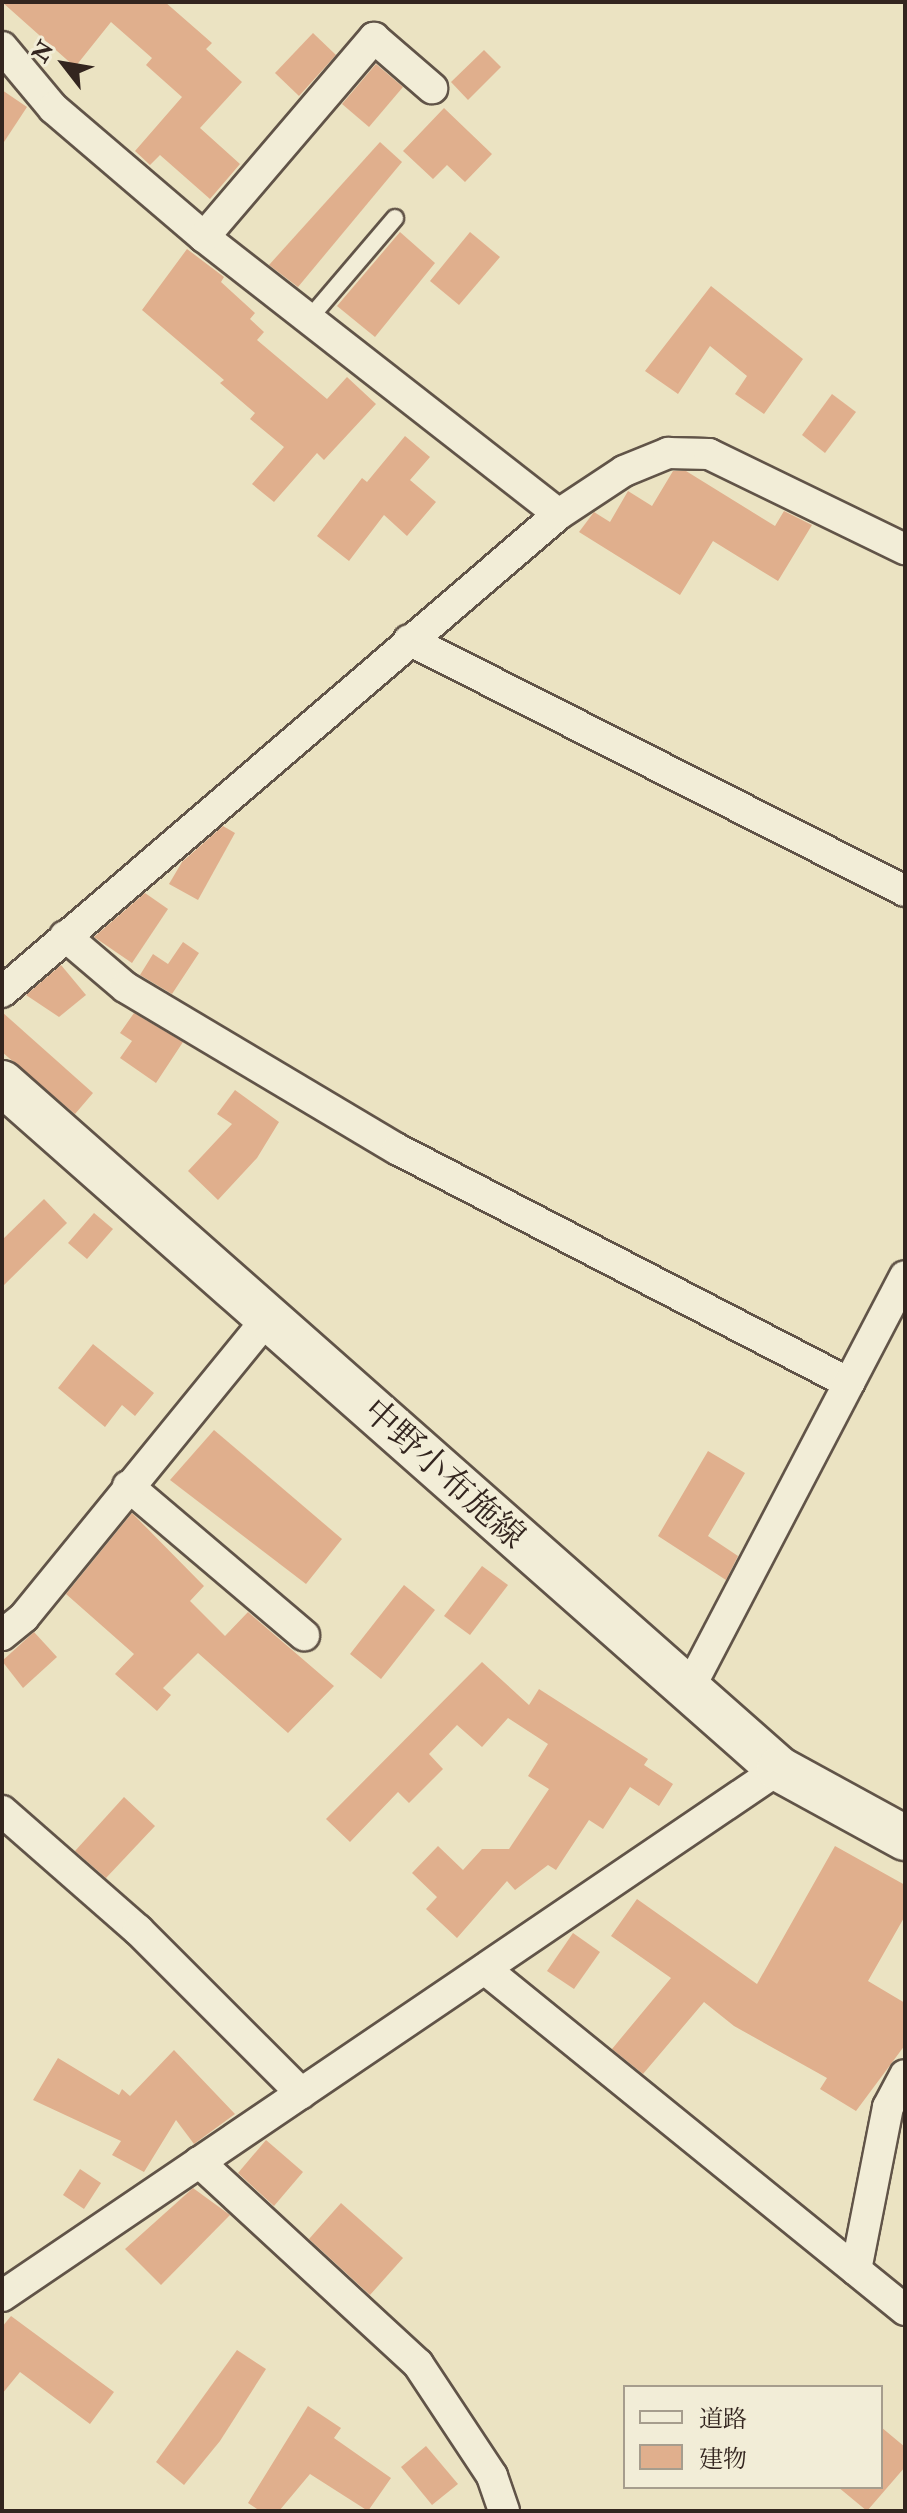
<!DOCTYPE html>
<html>
<head>
<meta charset="utf-8">
<style>
  body { margin:0 }
  #map { position:relative; width:907px; height:2513px; overflow:hidden; background:#ebe3c2; font-family:"IM FELL Double Pica","Noto Serif JP",serif }
  div>[style] { position:absolute }
  [style*='--x'] { left:calc(var(--x)*1px); top:calc(var(--y)*1px); width:calc(var(--w)*1px); rotate:calc(var(--a)*1deg) }
  .building>* { inset:0; background:#e0af8d }
  .roads { filter:drop-shadow(2px 0 #615448) drop-shadow(-2px 0 #615448) drop-shadow(0 2px #615448) drop-shadow(0 -2px #615448) }
  .service>* { height:16px; margin:-8px; padding:0 8px; transform-origin:8px; border-radius:8px; background:#f2edd7 }
  .minor>* { height:30px; margin:-15px; padding:0 15px; transform-origin:15px; border-radius:15px; background:#f2edd7 }
  .secondary>* { height:44px; margin:-22px; padding:0 22px; transform-origin:22px; border-radius:22px; background:#f2edd7 }
  span { translate:-50% -50%; white-space:nowrap; text-align:center; line-height:1.15; -webkit-text-stroke:7px #f2edd7; paint-order:stroke }
  .street-label { font-size:34px; color:#33251f }
  .frame { position:absolute; inset:0; border:4px solid #33251f; pointer-events:none }
  .legend { position:absolute; left:623px; top:2385px; width:260px; height:104px; box-sizing:border-box; background:#f2edd7; border:2px solid #a69d8d; margin:0; padding:10px 14px; list-style:none; font-size:24px; color:#33251f }
  .legend li { display:flex; align-items:center; gap:16px; height:40px }
  .legend b { width:40px; border:2px solid #a69d8d }
  .north { position:absolute; left:24px; top:24px; width:80px; height:80px; -webkit-text-stroke:6px #f2edd7; paint-order:stroke; rotate:301deg; font-size:22px; font-weight:700; line-height:32px; text-align:center; color:#33251f }
  .north::after { content:''; display:block; margin:auto; width:28px; height:36px; background:#33251f; clip-path:polygon(50% 0,100% 100%,50% 72%,0 100%) }
</style>
</head>
<body>
<div id="map">
  <div class="building">
    <i style="clip-path:polygon(2px 2px,165px 2px,212px 43px,206px 49px,242px 82px,200px 128px,240px 164px,210px 199px,160px 155px,150px 165px,135px 151px,182px 97px,146px 65px,152px 58px,111px 22px,75px 67px)"></i>
    <i style="clip-path:polygon(313px 33px,336px 55px,299px 96px,275px 73px)"></i>
    <i style="clip-path:polygon(484px 50px,501px 67px,468px 100px,451px 82px)"></i>
    <i style="clip-path:polygon(376px 64px,403px 87px,369px 127px,342px 104px)"></i>
    <i style="clip-path:polygon(2px 90px,27px 107px,2px 145px)"></i>
    <i style="clip-path:polygon(444px 108px,492px 154px,465px 182px,447px 165px,433px 179px,403px 151px)"></i>
    <i style="clip-path:polygon(380px 142px,402px 162px,298px 287px,269px 265px)"></i>
    <i style="clip-path:polygon(400px 232px,435px 263px,375px 337px,337px 306px)"></i>
    <i style="clip-path:polygon(470px 232px,500px 257px,459px 305px,430px 281px)"></i>
    <i style="clip-path:polygon(187px 249px,224px 277px,221px 282px,255px 313px,250px 319px,264px 332px,257px 340px,327px 399px,347px 377px,376px 404px,324px 460px,317px 453px,274px 502px,252px 484px,284px 447px,250px 419px,255px 413px,220px 383px,224px 380px,142px 310px)"></i>
    <i style="clip-path:polygon(711px 286px,803px 359px,764px 414px,735px 394px,747px 376px,710px 346px,678px 394px,645px 371px)"></i>
    <i style="clip-path:polygon(832px 394px,856px 412px,825px 453px,802px 435px)"></i>
    <i style="clip-path:polygon(405px 436px,430px 457px,410px 480px,436px 502px,407px 536px,384px 515px,349px 561px,317px 536px,362px 478px,367px 482px)"></i>
    <i style="clip-path:polygon(673px 471px,686px 471px,775px 526px,784px 511px,812px 525px,778px 581px,713px 541px,680px 595px,579px 532px,594px 512px,610px 522px,628px 491px,652px 506px)"></i>
    <i style="clip-path:polygon(223px 826px,235px 833px,198px 900px,169px 884px,182px 862px)"></i>
    <i style="clip-path:polygon(145px 893px,168px 909px,132px 963px,94px 937px)"></i>
    <i style="clip-path:polygon(183px 942px,199px 953px,172px 994px,140px 975px,153px 954px,168px 964px)"></i>
    <i style="clip-path:polygon(61px 965px,86px 995px,59px 1017px,26px 995px)"></i>
    <i style="clip-path:polygon(2px 1012px,93px 1093px,75px 1114px,2px 1052px)"></i>
    <i style="clip-path:polygon(134px 1013px,183px 1042px,156px 1083px,120px 1058px,132px 1041px,120px 1033px)"></i>
    <i style="clip-path:polygon(235px 1090px,279px 1122px,257px 1158px,218px 1200px,188px 1171px,232px 1124px,217px 1114px)"></i>
    <i style="clip-path:polygon(44px 1199px,67px 1223px,2px 1287px,2px 1240px)"></i>
    <i style="clip-path:polygon(94px 1213px,113px 1229px,87px 1259px,68px 1243px)"></i>
    <i style="clip-path:polygon(93px 1344px,154px 1393px,135px 1416px,122px 1405px,105px 1427px,58px 1388px)"></i>
    <i style="clip-path:polygon(214px 1430px,342px 1539px,306px 1584px,170px 1480px)"></i>
    <i style="clip-path:polygon(708px 1451px,745px 1473px,708px 1536px,738px 1556px,726px 1580px,658px 1536px)"></i>
    <i style="clip-path:polygon(132px 1513px,204px 1586px,190px 1601px,225px 1636px,248px 1612px,334px 1686px,288px 1733px,198px 1653px,163px 1688px,171px 1695px,157px 1711px,115px 1674px,134px 1654px,66px 1594px)"></i>
    <i style="clip-path:polygon(482px 1566px,508px 1585px,470px 1635px,444px 1616px)"></i>
    <i style="clip-path:polygon(404px 1585px,435px 1610px,381px 1679px,350px 1654px)"></i>
    <i style="clip-path:polygon(34px 1632px,57px 1657px,23px 1688px,2px 1661px)"></i>
    <i style="clip-path:polygon(482px 1662px,529px 1705px,539px 1689px,648px 1759px,644px 1765px,673px 1784px,659px 1806px,630px 1787px,603px 1829px,589px 1820px,556px 1870px,548px 1865px,515px 1890px,507px 1881px,457px 1938px,426px 1909px,437px 1897px,412px 1873px,438px 1846px,463px 1870px,482px 1849px,509px 1849px,549px 1789px,528px 1776px,548px 1744px,508px 1718px,482px 1747px,457px 1725px,429px 1754px,443px 1769px,409px 1803px,398px 1792px,350px 1842px,326px 1819px)"></i>
    <i style="clip-path:polygon(124px 1797px,155px 1826px,106px 1878px,75px 1851px)"></i>
    <i style="clip-path:polygon(835px 1846px,905px 1885px,905px 1916px,868px 1981px,905px 2003px,905px 2045px,856px 2111px,820px 2089px,827px 2078px,734px 2026px,704px 2002px,643px 2074px,612px 2049px,671px 1978px,611px 1936px,637px 1899px,757px 1984px)"></i>
    <i style="clip-path:polygon(573px 1933px,600px 1952px,574px 1989px,547px 1971px)"></i>
    <i style="clip-path:polygon(174px 2050px,235px 2114px,194px 2144px,176px 2120px,144px 2172px,112px 2155px,121px 2141px,33px 2100px,58px 2058px,119px 2095px,122px 2089px,130px 2096px)"></i>
    <i style="clip-path:polygon(266px 2140px,303px 2172px,274px 2206px,238px 2173px)"></i>
    <i style="clip-path:polygon(80px 2169px,101px 2183px,84px 2209px,63px 2195px)"></i>
    <i style="clip-path:polygon(193px 2188px,230px 2215px,161px 2285px,125px 2249px)"></i>
    <i style="clip-path:polygon(341px 2203px,403px 2258px,370px 2295px,309px 2239px)"></i>
    <i style="clip-path:polygon(11px 2316px,114px 2392px,90px 2424px,20px 2372px,2px 2394px,2px 2327px)"></i>
    <i style="clip-path:polygon(237px 2350px,266px 2369px,220px 2441px,184px 2485px,156px 2462px)"></i>
    <i style="clip-path:polygon(308px 2406px,341px 2428px,334px 2438px,391px 2478px,368px 2511px,310px 2474px,279px 2511px,260px 2511px,248px 2503px)"></i>
    <i style="clip-path:polygon(881px 2427px,905px 2447px,905px 2467px,867px 2511px,838px 2487px,881px 2487px)"></i>
    <i style="clip-path:polygon(426px 2446px,458px 2484px,432px 2505px,401px 2467px)"></i>
  </div>
  <div class="roads">
    <div class="service">
      <i style="--x:308;--y:320;--w:134;--a:-49.5"></i>
    </div>
    <div class="minor">
      <i style="--x:2;--y:47;--w:80;--a:50.1"></i>
      <i style="--x:53;--y:108;--w:199;--a:40.5"></i>
      <i style="--x:204;--y:237;--w:450;--a:38"></i>
      <i style="--x:204;--y:237;--w:262;--a:-49.5"></i>
      <i style="--x:374;--y:38;--w:77;--a:40.8"></i>
      <i style="--x:409;--y:640;--w:556;--a:26.84"></i>
      <i style="--x:65;--y:936;--w:79;--a:40.4"></i>
      <i style="--x:125;--y:987;--w:317;--a:30.8"></i>
      <i style="--x:397;--y:1149;--w:509;--a:27.37"></i>
      <i style="--x:2;--y:992;--w:734;--a:-40.64"></i>
      <i style="--x:559;--y:514;--w:78;--a:-33.5"></i>
      <i style="--x:624;--y:471;--w:48;--a:-22.2"></i>
      <i style="--x:668;--y:453;--w:41;--a:1.4"></i>
      <i style="--x:709;--y:454;--w:218;--a:25.9"></i>
      <i style="--x:128;--y:1486;--w:231;--a:40.3"></i>
      <i style="--x:2;--y:1635;--w:28;--a:-39"></i>
      <i style="--x:24;--y:1617;--w:387;--a:-50.8"></i>
      <i style="--x:688;--y:1691;--w:468;--a:-62.4"></i>
      <i style="--x:2;--y:1811;--w:181;--a:41.2"></i>
      <i style="--x:138;--y:1930;--w:231;--a:45"></i>
      <i style="--x:485;--y:1969;--w:541;--a:39.07"></i>
      <i style="--x:199;--y:2162;--w:298;--a:42.7"></i>
      <i style="--x:418;--y:2364;--w:134;--a:56.5"></i>
      <i style="--x:492;--y:2476;--w:37;--a:71"></i>
      <i style="--x:856;--y:2270;--w:166;--a:-78.9"></i>
      <i style="--x:888;--y:2107;--w:36;--a:-62"></i>
      <i style="--x:2;--y:2296;--w:939;--a:-34.15"></i>
    </div>
    <div class="secondary">
      <i style="--x:2;--y:1083;--w:1036;--a:41.44"></i>
      <i style="--x:779;--y:1769;--w:144;--a:28.7"></i>
    </div>
  </div>
  <div class="street-label">
    <span style="left:444px;top:1474px;rotate:42deg">中野小布施線</span>
  </div>
  <div class="frame"></div>
  <ul class="legend">
  <li><b style="height:10px;background:#f2edd7"></b>道路</li>
  <li><b style="height:22px;background:#e0af8d"></b>建物</li>
  </ul>
  <div class="north">N</div>
</div>
</body>
</html>
